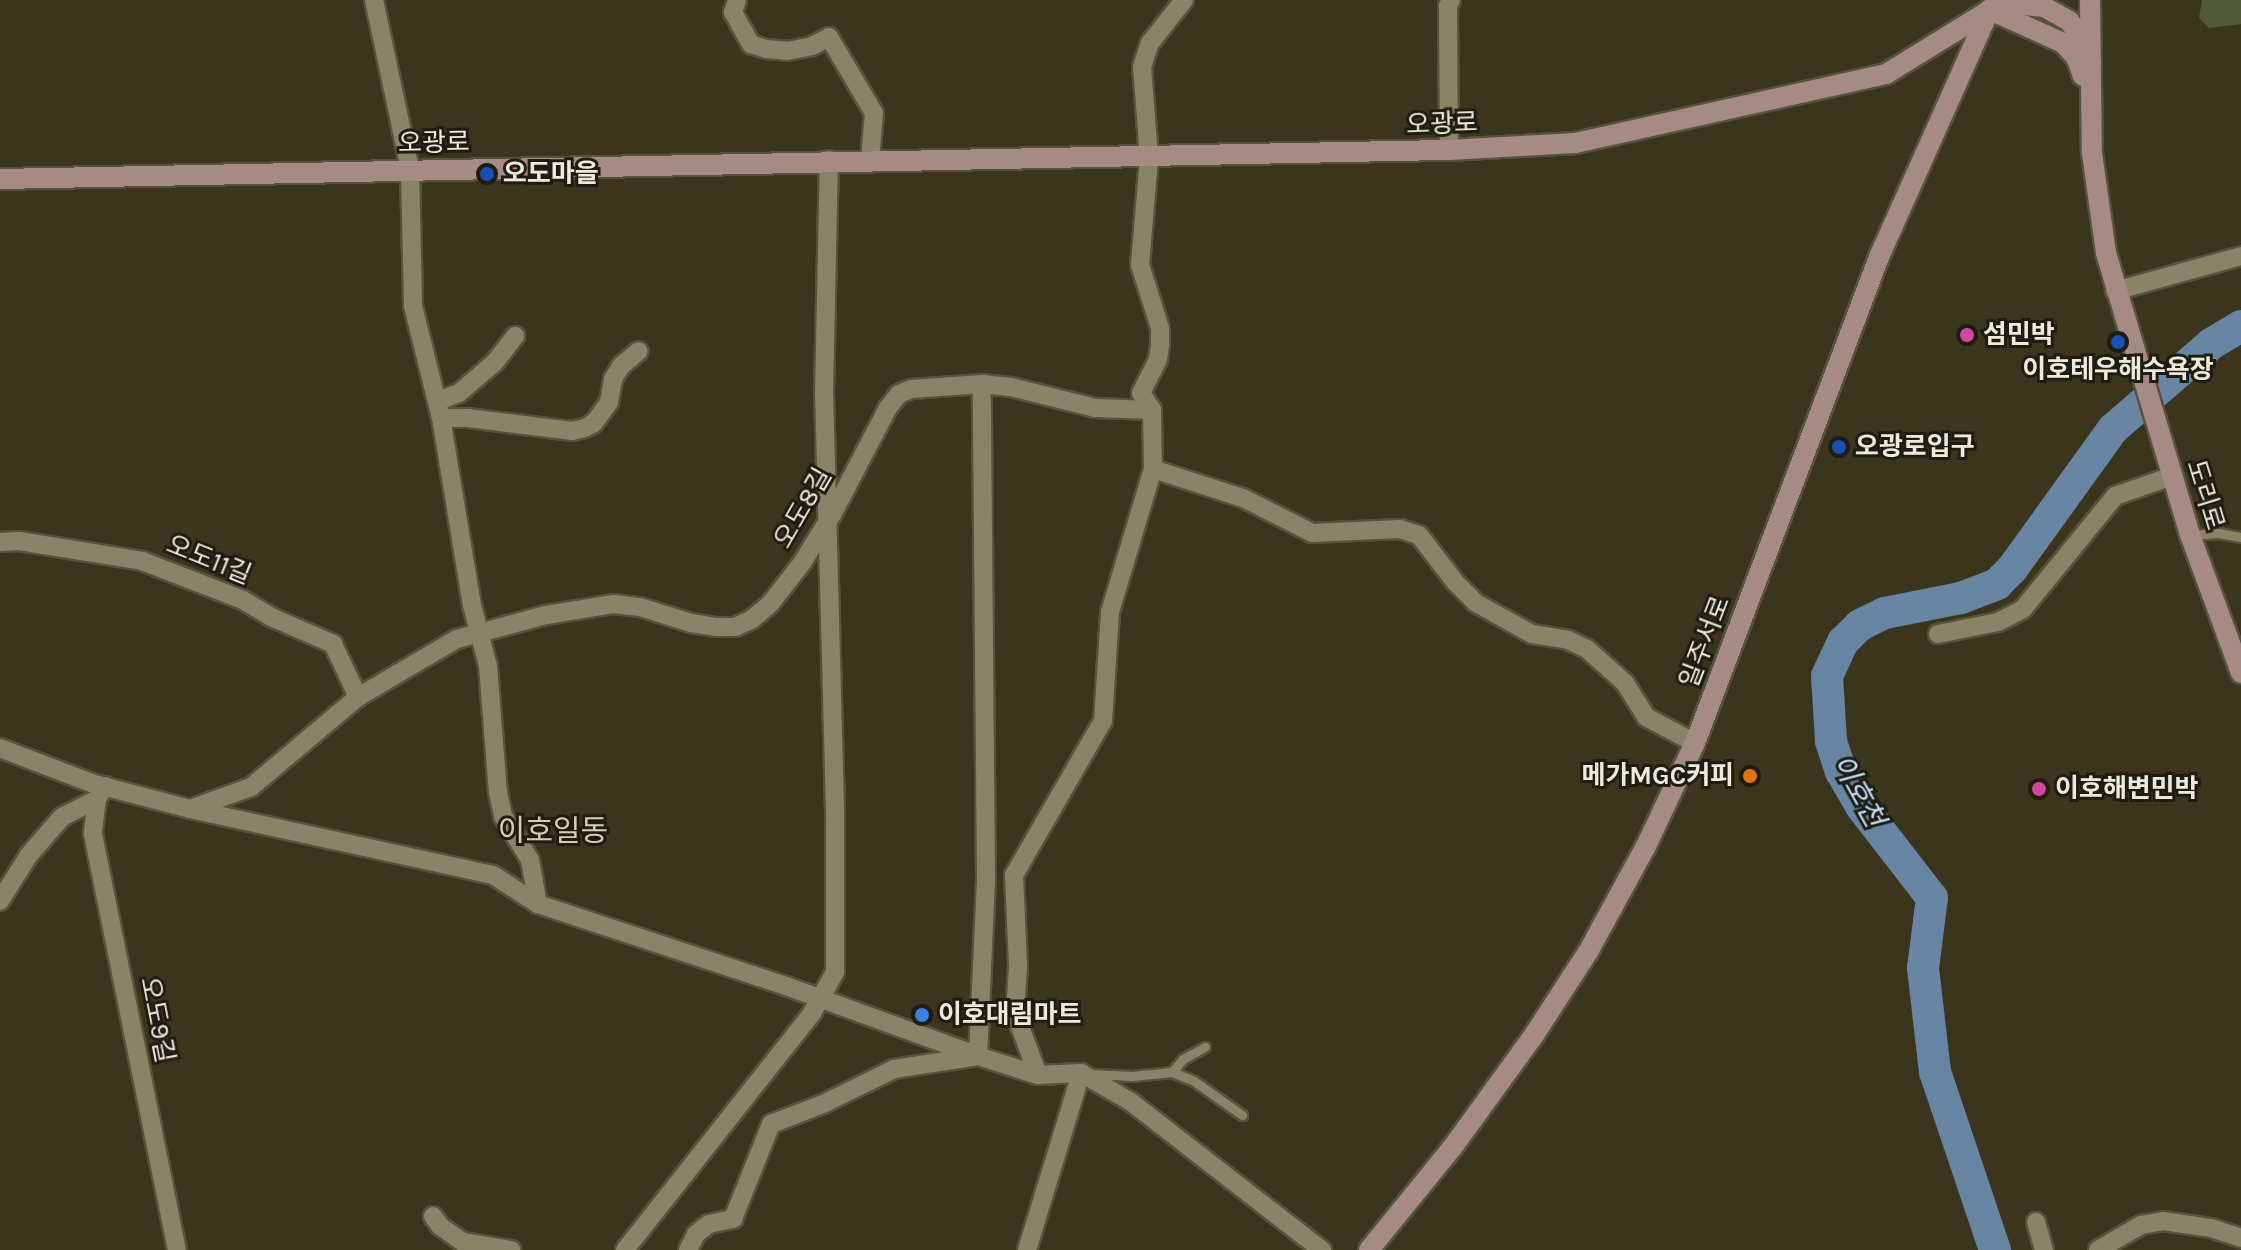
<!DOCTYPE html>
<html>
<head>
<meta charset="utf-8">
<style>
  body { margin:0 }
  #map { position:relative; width:2241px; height:1250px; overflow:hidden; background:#3b351d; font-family:Karla,"Noto Sans KR",sans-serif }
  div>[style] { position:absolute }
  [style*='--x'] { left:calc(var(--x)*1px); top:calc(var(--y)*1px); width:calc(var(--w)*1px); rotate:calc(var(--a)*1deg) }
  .green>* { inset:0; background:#51593c }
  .water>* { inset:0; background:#6885a3 }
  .river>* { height:32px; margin:-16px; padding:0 16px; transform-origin:16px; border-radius:16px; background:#6885a3 }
  .roads { filter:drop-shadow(2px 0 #57523d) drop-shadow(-2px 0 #57523d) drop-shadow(0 2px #57523d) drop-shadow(0 -2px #57523d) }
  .lane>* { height:9px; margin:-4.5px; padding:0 4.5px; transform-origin:4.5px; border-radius:4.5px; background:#898368 }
  .street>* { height:18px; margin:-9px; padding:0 9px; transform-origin:9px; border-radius:9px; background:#898368 }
  .secondary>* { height:20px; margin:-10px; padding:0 10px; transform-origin:10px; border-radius:10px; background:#a68b85 }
  .dots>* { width:22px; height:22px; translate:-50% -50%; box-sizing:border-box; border:4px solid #1f1d12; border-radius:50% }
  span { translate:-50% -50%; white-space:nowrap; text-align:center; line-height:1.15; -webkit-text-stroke:6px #1f1d12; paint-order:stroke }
  .street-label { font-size:26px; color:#edeadb }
  .poi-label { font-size:26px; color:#edeadb; font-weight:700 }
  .left { translate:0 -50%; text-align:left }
  .right { translate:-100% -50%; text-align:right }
  .water-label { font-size:28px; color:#c3e0fe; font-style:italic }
  .quarter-label { font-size:30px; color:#d5ceb1 }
</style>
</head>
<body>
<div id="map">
  <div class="green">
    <i style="clip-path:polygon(2202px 0,2241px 0,2241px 24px,2209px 28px,2199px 18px)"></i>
  </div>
  <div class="water">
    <i style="clip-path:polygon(2241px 317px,2241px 334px,2229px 340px,2163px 396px,2158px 379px,2208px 336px)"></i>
  </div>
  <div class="river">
    <i style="--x:1995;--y:1250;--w:188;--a:-108.6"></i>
    <i style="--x:1935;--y:1072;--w:105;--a:-96.6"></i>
    <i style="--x:1923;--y:968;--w:71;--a:-82.7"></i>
    <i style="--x:1932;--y:898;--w:116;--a:-127.7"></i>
    <i style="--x:1861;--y:806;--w:39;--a:-120"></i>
    <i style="--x:1841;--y:772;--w:33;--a:-108"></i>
    <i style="--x:1831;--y:741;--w:65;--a:-93.5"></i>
    <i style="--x:1827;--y:676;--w:38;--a:-65"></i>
    <i style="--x:1843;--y:642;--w:24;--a:-45"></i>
    <i style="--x:1860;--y:625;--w:28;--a:-26"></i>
    <i style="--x:1885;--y:613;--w:77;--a:-11.2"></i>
    <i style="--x:1961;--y:598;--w:39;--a:-21"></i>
    <i style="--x:1997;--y:584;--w:21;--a:-45"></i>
    <i style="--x:2012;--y:569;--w:173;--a:-54.2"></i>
    <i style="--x:2113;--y:429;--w:130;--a:-40.9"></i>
    <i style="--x:2211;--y:344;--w:35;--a:-31"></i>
  </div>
  <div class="roads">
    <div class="lane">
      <i style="--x:2190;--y:535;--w:28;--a:-4"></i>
      <i style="--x:2218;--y:533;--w:23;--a:10"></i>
      <i style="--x:1172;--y:1072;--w:17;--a:-50"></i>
      <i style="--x:1183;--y:1059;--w:25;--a:-29"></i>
      <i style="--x:1092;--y:1074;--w:40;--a:2.9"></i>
      <i style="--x:1132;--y:1076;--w:40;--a:-5.7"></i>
      <i style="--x:1172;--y:1072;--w:24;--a:22"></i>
      <i style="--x:1194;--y:1081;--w:59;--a:35.3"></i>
    </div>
    <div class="street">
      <i style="--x:374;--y:0;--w:174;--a:78"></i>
      <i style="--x:410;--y:170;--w:136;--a:88.7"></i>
      <i style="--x:413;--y:306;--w:115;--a:76"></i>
      <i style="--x:441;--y:418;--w:190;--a:80.6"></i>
      <i style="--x:472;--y:605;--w:63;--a:75.3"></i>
      <i style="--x:488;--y:666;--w:126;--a:85.5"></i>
      <i style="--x:498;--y:792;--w:25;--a:78"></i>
      <i style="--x:503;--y:816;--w:52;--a:58.5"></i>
      <i style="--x:530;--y:860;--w:45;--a:79.7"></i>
      <i style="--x:538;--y:904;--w:261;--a:18.3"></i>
      <i style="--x:786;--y:986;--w:204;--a:20"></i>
      <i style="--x:978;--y:1056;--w:63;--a:17.6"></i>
      <i style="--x:1038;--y:1075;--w:43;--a:-2.7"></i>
      <i style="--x:1081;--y:1073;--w:58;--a:30.1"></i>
      <i style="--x:1131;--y:1102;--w:242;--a:37.8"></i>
      <i style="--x:737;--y:0;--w:13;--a:108"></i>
      <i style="--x:733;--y:12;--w:37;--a:61"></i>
      <i style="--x:751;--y:44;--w:16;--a:18"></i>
      <i style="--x:766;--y:49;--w:21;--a:5"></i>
      <i style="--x:787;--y:51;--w:25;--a:-11"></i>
      <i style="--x:812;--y:46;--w:19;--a:-28"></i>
      <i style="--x:829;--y:37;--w:88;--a:59.4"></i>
      <i style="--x:874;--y:113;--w:46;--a:95"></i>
      <i style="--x:1449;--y:150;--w:144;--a:-90.4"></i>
      <i style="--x:1448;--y:6;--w:7;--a:-63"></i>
      <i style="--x:2115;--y:291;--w:131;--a:-15.5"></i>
      <i style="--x:438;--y:401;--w:22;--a:-21"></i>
      <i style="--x:459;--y:393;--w:48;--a:-40.7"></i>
      <i style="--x:495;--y:362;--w:33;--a:-52"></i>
      <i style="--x:441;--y:418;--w:27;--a:0"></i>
      <i style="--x:468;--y:418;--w:105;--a:7.1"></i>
      <i style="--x:572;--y:431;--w:13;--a:-13"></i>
      <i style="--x:585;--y:428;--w:10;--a:-29"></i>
      <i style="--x:594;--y:423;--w:26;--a:-54"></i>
      <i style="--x:609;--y:402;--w:23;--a:-80"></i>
      <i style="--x:613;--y:379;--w:15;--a:-58"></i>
      <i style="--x:621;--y:366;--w:23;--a:-40"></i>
      <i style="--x:1153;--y:469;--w:95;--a:17.9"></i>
      <i style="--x:1243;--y:498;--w:77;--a:26.9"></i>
      <i style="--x:1312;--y:533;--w:88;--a:-2.6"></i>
      <i style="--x:1400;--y:529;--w:20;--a:18"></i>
      <i style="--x:1419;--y:535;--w:59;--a:52.5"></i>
      <i style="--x:1455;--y:582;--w:30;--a:45"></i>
      <i style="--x:1476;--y:603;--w:64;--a:29"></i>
      <i style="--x:1532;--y:634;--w:36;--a:9"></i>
      <i style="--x:1568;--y:640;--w:21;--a:25"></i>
      <i style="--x:1587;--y:649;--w:51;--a:41.8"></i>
      <i style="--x:1625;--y:683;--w:40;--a:58"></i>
      <i style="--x:1646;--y:717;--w:55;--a:28"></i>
      <i style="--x:0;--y:542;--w:19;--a:-3"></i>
      <i style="--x:19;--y:541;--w:125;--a:9.2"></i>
      <i style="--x:142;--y:561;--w:108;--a:21.1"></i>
      <i style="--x:243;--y:600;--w:33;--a:31"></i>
      <i style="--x:271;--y:617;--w:68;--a:23.5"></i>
      <i style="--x:333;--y:644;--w:59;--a:64.7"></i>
      <i style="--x:1938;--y:634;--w:61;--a:-11.3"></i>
      <i style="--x:1998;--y:622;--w:28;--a:-27"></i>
      <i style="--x:2023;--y:609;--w:146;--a:-50.8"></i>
      <i style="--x:2115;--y:496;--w:60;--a:-19.3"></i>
      <i style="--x:0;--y:748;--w:97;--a:21"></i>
      <i style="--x:91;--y:783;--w:102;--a:14.7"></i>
      <i style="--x:190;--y:809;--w:310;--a:12.3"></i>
      <i style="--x:493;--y:875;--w:54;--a:32.8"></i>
      <i style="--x:105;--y:786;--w:15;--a:122"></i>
      <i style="--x:97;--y:799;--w:35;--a:97"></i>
      <i style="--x:93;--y:834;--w:424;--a:78.6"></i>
      <i style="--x:190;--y:809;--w:65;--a:-19.8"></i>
      <i style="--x:251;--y:787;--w:140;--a:-40.1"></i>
      <i style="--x:358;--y:697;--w:115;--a:-30.4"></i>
      <i style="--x:457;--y:639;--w:92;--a:-15.1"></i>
      <i style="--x:546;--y:615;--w:69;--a:-9.2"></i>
      <i style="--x:614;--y:604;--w:26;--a:7"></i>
      <i style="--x:640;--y:607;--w:53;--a:17.4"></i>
      <i style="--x:691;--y:623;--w:26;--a:9"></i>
      <i style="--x:717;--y:627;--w:18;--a:0"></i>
      <i style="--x:735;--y:627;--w:17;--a:-24"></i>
      <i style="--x:751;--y:620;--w:25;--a:-40"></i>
      <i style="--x:770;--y:604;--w:52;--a:-52"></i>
      <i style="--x:802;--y:563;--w:59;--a:-58.2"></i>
      <i style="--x:833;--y:513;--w:119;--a:-62.4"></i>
      <i style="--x:888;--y:408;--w:18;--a:-52"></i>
      <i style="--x:899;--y:394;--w:13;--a:-23"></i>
      <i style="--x:911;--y:389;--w:71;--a:-4"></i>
      <i style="--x:982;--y:384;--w:29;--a:6"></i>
      <i style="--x:1011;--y:387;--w:87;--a:14"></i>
      <i style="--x:1095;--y:408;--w:57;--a:2"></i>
      <i style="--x:0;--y:901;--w:54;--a:-57.8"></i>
      <i style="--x:29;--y:855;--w:50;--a:-49"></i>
      <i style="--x:62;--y:817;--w:39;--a:-27"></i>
      <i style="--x:1038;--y:1075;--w:66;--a:-110.4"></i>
      <i style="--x:1015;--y:1013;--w:47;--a:-86.3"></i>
      <i style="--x:1018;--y:966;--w:91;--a:-92.5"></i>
      <i style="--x:1014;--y:875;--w:178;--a:-60"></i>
      <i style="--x:1103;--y:721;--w:109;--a:-86.3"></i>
      <i style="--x:1110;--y:612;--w:149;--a:-73.3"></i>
      <i style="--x:1153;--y:469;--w:59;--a:-91"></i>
      <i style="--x:1152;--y:410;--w:20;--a:-123"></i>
      <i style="--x:1141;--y:393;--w:38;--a:-63"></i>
      <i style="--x:1158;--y:359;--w:15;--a:-82"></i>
      <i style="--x:1160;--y:344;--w:16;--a:-90"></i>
      <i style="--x:1160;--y:328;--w:66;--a:-107.6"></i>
      <i style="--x:1140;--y:265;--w:108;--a:-85.2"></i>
      <i style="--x:1149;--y:157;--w:90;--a:-94.4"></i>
      <i style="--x:1142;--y:67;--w:25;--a:-72"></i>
      <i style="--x:1150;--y:43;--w:55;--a:-51.7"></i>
      <i style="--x:433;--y:1216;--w:12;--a:55"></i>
      <i style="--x:440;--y:1226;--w:28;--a:35"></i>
      <i style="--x:463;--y:1242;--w:49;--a:9.5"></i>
      <i style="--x:2036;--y:1222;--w:29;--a:74"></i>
      <i style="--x:625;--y:1250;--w:302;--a:-51.7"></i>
      <i style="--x:812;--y:1013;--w:47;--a:-60.7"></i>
      <i style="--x:835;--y:972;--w:162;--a:-90"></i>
      <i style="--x:835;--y:810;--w:416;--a:-91.5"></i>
      <i style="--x:824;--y:394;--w:234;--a:-88.8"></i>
      <i style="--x:688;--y:1250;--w:18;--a:-63"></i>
      <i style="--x:696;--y:1234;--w:16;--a:-38"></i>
      <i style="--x:709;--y:1224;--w:25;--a:-12"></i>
      <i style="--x:733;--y:1219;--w:102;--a:-68.2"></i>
      <i style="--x:771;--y:1124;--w:56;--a:-21"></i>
      <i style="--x:823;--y:1104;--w:79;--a:-26.2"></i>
      <i style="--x:894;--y:1069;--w:85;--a:-8.8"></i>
      <i style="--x:978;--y:1056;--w:177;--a:-87.4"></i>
      <i style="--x:986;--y:879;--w:495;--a:-90.5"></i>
      <i style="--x:1027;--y:1250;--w:185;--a:-73"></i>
      <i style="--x:2098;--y:1250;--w:50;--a:-30.2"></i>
      <i style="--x:2141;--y:1225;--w:22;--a:-10"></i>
      <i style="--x:2163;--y:1221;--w:49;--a:8.3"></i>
      <i style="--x:2211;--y:1228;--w:32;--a:18"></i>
    </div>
    <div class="secondary">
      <i style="--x:2090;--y:0;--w:153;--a:89.3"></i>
      <i style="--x:2092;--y:153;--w:101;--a:82"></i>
      <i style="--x:2106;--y:253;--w:294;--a:73.4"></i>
      <i style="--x:2190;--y:535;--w:147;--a:69.7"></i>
      <i style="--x:1990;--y:10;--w:80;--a:24.3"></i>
      <i style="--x:2063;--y:43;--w:19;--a:47"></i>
      <i style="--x:2076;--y:57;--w:20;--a:70"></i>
      <i style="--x:0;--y:179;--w:1449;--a:-1.15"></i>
      <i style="--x:1449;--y:150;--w:126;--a:-3.2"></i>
      <i style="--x:1575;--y:143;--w:319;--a:-12.5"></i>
      <i style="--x:1886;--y:74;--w:122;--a:-31.6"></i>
      <i style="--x:1990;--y:10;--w:26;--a:-13"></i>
      <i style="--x:2015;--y:4;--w:29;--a:6"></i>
      <i style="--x:2044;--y:7;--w:29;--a:29"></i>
      <i style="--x:2069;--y:21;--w:24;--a:52"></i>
      <i style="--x:2084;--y:40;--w:23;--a:72"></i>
      <i style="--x:1369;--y:1250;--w:132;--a:-50.9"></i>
      <i style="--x:1452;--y:1148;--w:140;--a:-54"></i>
      <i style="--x:1534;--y:1035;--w:99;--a:-57"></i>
      <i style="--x:1588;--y:952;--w:121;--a:-61.3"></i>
      <i style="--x:1646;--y:846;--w:114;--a:-64.6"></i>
      <i style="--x:1695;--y:743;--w:520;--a:-69.26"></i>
      <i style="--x:1879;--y:257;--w:272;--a:-65.9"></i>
    </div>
  </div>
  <div class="dots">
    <i style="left:487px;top:174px;background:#1a4fb4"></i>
    <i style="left:1967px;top:335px;background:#d1479c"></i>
    <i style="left:2118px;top:342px;background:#1a4fb4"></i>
    <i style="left:1839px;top:447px;background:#1a4fb4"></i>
    <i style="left:1750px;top:776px;background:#e8710a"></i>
    <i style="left:2039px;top:789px;background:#d1479c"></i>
    <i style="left:922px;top:1015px;background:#3f7fe0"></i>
  </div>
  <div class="street-label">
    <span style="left:1442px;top:124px;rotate:-2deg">오광로</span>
    <span style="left:434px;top:143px;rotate:-1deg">오광로</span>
    <span style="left:2205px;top:495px;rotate:73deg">도리로</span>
    <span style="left:803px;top:508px;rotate:-60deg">오도8길</span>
    <span style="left:209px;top:560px;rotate:22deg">오도11길</span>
    <span style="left:1705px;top:642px;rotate:-69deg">일주서로</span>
    <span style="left:157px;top:1020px;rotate:79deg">오도9길</span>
  </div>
  <div class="poi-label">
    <span class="left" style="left:503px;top:174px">오도마을</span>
    <span class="left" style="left:1983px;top:335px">섬민박</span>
    <span style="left:2118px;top:370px">이호테우해수욕장</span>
    <span class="left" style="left:1855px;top:447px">오광로입구</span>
    <span class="right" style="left:1734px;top:776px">메가MGC커피</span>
    <span class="left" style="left:2055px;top:789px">이호해변민박</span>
    <span class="left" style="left:938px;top:1015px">이호대림마트</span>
  </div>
  <div class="water-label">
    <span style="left:1858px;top:791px;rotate:61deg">이호천</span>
  </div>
  <div class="quarter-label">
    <span style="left:553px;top:831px">이호일동</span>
  </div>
</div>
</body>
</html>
